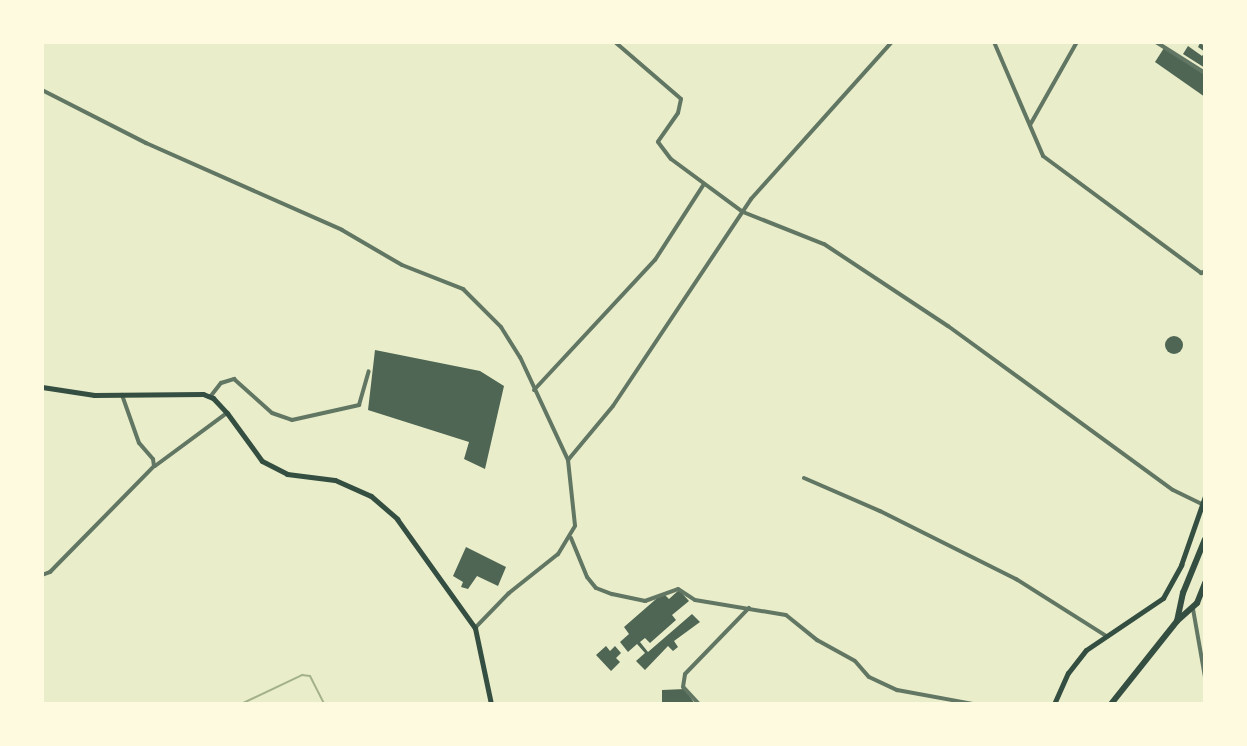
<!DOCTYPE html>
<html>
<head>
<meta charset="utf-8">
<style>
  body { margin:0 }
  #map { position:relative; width:1247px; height:746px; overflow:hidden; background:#e9edc9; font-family:Quicksand,sans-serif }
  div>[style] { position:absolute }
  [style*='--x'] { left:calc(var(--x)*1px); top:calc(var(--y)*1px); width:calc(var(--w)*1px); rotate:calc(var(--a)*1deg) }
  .stream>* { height:2px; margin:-1px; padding:0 1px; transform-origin:1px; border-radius:1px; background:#a3b18a }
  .building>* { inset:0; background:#4f6655 }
  .round { border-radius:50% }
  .minor>* { height:4px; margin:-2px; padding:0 2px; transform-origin:2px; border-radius:2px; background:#617663 }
  .tertiary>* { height:4px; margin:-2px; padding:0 2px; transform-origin:2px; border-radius:2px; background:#617663 }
  .secondary>* { height:5px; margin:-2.5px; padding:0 2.5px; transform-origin:2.5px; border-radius:2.5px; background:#344e41 }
  .trunk>* { height:6px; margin:-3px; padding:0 3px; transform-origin:3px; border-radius:3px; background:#344e41 }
  span { translate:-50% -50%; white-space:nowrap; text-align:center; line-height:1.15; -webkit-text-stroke:6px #fefae0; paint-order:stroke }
  .frame { position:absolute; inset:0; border:44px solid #fefae0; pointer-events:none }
</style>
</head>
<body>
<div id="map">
  <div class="stream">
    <i style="--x:241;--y:704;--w:68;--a:-25.4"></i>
    <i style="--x:302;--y:675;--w:8;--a:7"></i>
    <i style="--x:310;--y:676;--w:31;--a:63"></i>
  </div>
  <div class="building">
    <i style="clip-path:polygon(1200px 43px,1205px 46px,1205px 68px,1183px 54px,1188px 46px,1202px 56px,1205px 52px,1198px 47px)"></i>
    <i style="clip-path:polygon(1164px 48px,1205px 75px,1205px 97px,1155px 62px)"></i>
    <i class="round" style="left:1165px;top:336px;width:18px;height:18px"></i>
    <i style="clip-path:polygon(375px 350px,480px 371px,504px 386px,485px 469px,464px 459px,469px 442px,368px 410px)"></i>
    <i style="clip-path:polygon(466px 547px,506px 567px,498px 586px,477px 576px,468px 589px,461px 587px,463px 582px,453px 576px)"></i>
    <i style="clip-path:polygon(679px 590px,689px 601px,672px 615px,676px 620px,650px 643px,645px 638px,640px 642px,648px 652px,692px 614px,700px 622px,674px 641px,678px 647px,673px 651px,668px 646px,645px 670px,636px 661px,645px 653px,637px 644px,628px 652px,620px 642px,629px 634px,624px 627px,663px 593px,669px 599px)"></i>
    <i style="clip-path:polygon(606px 646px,610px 651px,615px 646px,621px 653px,616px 658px,620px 662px,611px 671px,596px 655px)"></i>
    <i style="clip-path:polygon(685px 689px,695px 704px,662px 703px,662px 690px)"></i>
  </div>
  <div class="minor">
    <i style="--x:994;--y:42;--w:124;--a:66.7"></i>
    <i style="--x:1043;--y:156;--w:197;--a:36.5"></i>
    <i style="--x:1201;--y:273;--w:4;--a:-27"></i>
    <i style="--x:1156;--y:42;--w:58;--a:32.3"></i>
    <i style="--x:1030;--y:125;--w:95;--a:-60.5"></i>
    <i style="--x:534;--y:390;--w:178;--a:-47.1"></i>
    <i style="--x:655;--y:260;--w:90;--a:-57.2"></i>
    <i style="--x:210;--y:397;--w:18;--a:-52"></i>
    <i style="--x:221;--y:383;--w:14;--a:-17"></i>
    <i style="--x:234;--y:379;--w:51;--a:41.8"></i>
    <i style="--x:272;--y:413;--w:21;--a:19"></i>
    <i style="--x:292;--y:420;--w:69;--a:-12.6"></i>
    <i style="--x:359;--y:405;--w:35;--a:-74"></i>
    <i style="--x:568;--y:460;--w:70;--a:-50.2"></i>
    <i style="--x:613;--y:406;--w:249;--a:-56.3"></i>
    <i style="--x:751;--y:199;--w:211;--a:-48.1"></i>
    <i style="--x:155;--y:466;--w:89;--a:-36.4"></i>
    <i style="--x:804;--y:478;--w:83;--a:23.5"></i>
    <i style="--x:880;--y:511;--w:152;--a:26.6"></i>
    <i style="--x:1016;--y:579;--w:107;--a:32.3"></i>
    <i style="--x:571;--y:538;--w:42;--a:67.7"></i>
    <i style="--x:587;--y:577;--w:14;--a:51"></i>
    <i style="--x:596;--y:588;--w:17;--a:21"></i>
    <i style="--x:612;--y:594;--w:34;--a:12"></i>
    <i style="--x:645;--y:601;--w:35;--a:-20"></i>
    <i style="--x:678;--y:589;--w:20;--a:33"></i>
    <i style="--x:695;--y:600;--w:92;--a:9.4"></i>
    <i style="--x:786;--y:615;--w:40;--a:39"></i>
    <i style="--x:817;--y:640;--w:43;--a:28.9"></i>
    <i style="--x:855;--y:661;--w:21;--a:49"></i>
    <i style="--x:869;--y:677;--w:31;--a:25"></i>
    <i style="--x:897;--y:690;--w:77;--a:10.4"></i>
    <i style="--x:42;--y:575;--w:9;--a:-21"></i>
    <i style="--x:50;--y:572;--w:148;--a:-45.5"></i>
    <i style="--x:154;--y:466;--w:7;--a:-98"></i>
    <i style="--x:153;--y:459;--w:21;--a:-131"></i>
    <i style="--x:139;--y:443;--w:51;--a:-109.5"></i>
    <i style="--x:1193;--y:609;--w:69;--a:80"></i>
    <i style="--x:699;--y:704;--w:23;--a:-133"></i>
    <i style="--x:683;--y:687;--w:13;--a:-81"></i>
    <i style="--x:685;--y:674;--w:92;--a:-45.9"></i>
  </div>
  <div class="tertiary">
    <i style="--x:615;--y:42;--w:87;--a:40.8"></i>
    <i style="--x:681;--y:99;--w:14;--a:102"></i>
    <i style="--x:678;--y:113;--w:35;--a:125"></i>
    <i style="--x:658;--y:142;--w:21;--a:53"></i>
    <i style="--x:671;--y:159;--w:89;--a:36.4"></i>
    <i style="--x:743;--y:212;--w:87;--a:21.6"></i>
    <i style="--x:824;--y:244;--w:149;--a:33.5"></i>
    <i style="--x:948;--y:326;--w:278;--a:36.1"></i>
    <i style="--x:1173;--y:490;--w:32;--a:26"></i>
    <i style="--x:42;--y:90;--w:117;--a:27"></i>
    <i style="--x:146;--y:143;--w:214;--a:23.9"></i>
    <i style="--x:342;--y:230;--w:69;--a:30.3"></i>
    <i style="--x:402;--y:265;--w:66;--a:21.5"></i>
    <i style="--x:463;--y:289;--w:54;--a:45"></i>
    <i style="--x:501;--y:327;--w:36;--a:58"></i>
    <i style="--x:520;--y:357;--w:114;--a:65"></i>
    <i style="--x:568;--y:460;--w:66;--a:83.9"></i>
    <i style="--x:575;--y:526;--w:33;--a:121"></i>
    <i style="--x:558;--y:554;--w:63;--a:141.5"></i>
    <i style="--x:509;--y:593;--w:49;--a:134.2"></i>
  </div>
  <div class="secondary">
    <i style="--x:42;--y:387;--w:53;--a:8.7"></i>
    <i style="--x:94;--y:395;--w:109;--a:-0.5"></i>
    <i style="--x:203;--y:394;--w:11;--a:22"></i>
    <i style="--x:213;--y:398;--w:21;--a:47"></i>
    <i style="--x:227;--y:413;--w:59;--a:53.9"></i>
    <i style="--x:262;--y:461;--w:28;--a:27"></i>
    <i style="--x:287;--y:474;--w:48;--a:7.1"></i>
    <i style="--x:335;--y:480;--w:39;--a:24"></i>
    <i style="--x:371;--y:496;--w:35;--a:41"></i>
    <i style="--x:397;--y:519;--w:134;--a:54.4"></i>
    <i style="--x:475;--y:628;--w:78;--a:78.1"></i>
    <i style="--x:1054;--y:704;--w:34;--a:-66"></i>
    <i style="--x:1068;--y:673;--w:29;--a:-52"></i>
    <i style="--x:1086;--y:650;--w:93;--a:-34"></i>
    <i style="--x:1163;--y:598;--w:38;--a:-61"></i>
    <i style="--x:1181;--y:565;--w:73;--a:-70.8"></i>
  </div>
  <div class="trunk">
    <i style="--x:1177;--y:621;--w:29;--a:-78"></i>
    <i style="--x:1183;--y:593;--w:58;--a:-67.8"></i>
    <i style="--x:1111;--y:704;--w:106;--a:-51.5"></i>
    <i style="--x:1177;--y:621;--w:27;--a:-42"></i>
    <i style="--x:1197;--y:603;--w:22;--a:-68"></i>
  </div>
  <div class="frame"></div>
</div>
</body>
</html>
